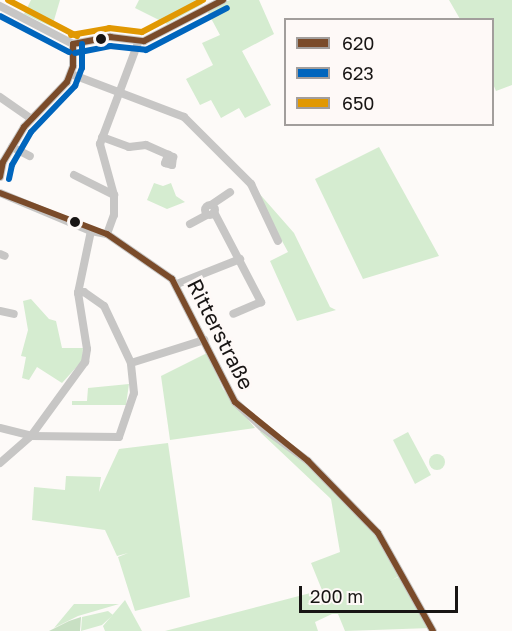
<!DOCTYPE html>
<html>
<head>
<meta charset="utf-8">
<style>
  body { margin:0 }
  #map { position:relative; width:512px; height:631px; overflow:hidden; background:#fdfaf8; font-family:"Golos Text",sans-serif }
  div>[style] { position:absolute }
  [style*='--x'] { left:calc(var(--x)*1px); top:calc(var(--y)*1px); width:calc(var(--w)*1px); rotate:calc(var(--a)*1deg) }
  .green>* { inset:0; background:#d5ecd0 }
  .round { border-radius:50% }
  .forest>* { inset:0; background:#c8e0c3 }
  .minor>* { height:8px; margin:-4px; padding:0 4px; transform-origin:4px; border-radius:4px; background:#c7c6c5 }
  .minor>.ring { margin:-4px; padding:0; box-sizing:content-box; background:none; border:8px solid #c7c6c5; border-radius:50% }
  .bus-1>* { height:6px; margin:-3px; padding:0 3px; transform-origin:3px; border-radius:3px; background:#7a4b2a }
  .bus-2>* { height:6px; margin:-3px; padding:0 3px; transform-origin:3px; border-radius:3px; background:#0065bd }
  .bus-3>* { height:6px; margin:-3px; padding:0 3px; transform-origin:3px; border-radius:3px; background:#e19802 }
  .dots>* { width:16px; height:16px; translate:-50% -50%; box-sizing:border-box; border:3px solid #fef9f7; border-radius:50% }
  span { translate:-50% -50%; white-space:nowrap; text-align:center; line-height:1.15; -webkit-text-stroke:6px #fef9f7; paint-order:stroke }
  .street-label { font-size:21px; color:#181514 }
  .legend { position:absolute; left:284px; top:18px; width:210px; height:108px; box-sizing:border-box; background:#fef9f7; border:2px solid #a29e9c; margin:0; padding:8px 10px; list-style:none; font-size:18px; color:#181514 }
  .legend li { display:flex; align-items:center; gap:12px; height:30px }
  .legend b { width:30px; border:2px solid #a29e9c }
  .scale { position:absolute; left:299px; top:586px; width:159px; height:27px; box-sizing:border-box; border:3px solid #181514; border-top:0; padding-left:8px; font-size:18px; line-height:21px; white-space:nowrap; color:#181514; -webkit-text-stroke:4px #fef9f7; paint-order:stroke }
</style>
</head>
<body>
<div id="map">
  <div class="green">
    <i style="clip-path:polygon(31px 0,60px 0,52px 27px,24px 14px)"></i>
    <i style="clip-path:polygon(139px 0,196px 0,203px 4px,167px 24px,135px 8px)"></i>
    <i style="clip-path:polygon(230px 0,259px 0,274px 34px,242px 51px,271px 105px,245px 118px,239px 108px,221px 118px,211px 100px,200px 105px,186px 79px,213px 65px,202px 43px,220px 35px,206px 9px)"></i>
    <i style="clip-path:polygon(449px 0,512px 0,512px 85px,496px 91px,493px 84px,492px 20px,460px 19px)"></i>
    <i style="clip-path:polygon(379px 147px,439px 256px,363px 279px,315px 179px)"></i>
    <i style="clip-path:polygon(154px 183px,163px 186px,171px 183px,176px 196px,185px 202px,167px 209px,147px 200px)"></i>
    <i style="clip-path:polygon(251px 184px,294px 233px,330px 307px,336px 310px,297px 321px,270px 261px,288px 252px)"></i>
    <i style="clip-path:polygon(31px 299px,49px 319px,56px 321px,62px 348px,83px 348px,82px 361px,62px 383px,37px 367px,29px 380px,22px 378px,26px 357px,21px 356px,28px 330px,23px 301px)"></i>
    <i style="clip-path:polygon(207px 353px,223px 389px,255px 428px,170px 440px,161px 376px)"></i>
    <i style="clip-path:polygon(129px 384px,126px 405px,72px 405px,72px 401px,87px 401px,88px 388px)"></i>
    <i style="clip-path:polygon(264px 426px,293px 449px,381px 537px,403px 574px,392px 580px,403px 575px,431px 628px,345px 631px,338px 614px,332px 614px,315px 622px,318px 631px,165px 631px,322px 590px,311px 563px,340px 552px,331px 499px,260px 432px)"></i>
    <i style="clip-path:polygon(408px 432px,431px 475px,415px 484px,393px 440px)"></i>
    <i style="clip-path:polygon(168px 443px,190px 597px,135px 611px,118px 557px,128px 553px,117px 556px,105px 530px,32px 520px,34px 487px,65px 490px,66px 476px,101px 477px,99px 492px,119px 449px)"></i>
    <i class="round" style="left:429px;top:454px;width:16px;height:16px"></i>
    <i style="clip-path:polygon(125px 600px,142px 631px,105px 631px,103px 626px)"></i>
    <i style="clip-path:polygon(74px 604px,119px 604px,78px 616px,54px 628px)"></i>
    <i style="clip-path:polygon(108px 611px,113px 615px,102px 625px,81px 631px,82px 617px)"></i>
  </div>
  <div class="forest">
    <i style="clip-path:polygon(81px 617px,80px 631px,49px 631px,69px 621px)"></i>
  </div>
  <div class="minor">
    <i style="--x:0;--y:6;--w:82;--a:27.5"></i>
    <i style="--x:73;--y:44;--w:38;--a:-11"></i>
    <i style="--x:110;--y:37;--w:34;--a:7"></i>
    <i style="--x:144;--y:41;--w:89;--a:-27.4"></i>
    <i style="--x:71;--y:74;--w:121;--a:20.8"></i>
    <i style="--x:184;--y:117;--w:95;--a:45"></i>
    <i style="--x:251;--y:184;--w:63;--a:64.7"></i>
    <i style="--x:0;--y:97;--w:38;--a:35"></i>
    <i style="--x:102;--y:137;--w:29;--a:20"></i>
    <i style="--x:129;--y:147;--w:17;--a:-7"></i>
    <i style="--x:146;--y:145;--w:30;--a:24"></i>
    <i style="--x:173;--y:157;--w:8;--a:97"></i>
    <i style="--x:172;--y:165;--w:7;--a:-164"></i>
    <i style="--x:165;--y:163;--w:9;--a:-69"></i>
    <i style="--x:12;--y:147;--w:20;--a:27"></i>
    <i style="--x:74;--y:175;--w:45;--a:26.6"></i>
    <i style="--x:0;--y:177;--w:15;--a:-79"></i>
    <i style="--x:3;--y:162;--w:41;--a:-59"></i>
    <i style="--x:24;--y:127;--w:62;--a:-46.3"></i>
    <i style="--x:67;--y:82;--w:17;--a:-69"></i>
    <i style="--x:73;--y:66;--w:22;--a:-90"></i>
    <i style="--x:0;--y:193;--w:99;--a:22.7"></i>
    <i style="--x:91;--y:231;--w:16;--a:11"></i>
    <i style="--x:107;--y:234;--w:79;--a:34.7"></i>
    <i style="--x:172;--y:279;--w:138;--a:62.9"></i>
    <i style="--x:235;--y:402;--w:37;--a:43"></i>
    <i style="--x:262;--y:427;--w:57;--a:36.5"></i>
    <i style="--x:308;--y:461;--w:100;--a:45.8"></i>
    <i style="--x:378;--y:533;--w:112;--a:60.7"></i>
    <i class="ring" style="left:205px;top:205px;width:2px;height:2px"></i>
    <i style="--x:211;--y:205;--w:23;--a:-34"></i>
    <i style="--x:214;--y:212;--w:102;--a:62.4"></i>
    <i style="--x:261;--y:302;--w:30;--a:157"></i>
    <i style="--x:190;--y:224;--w:19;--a:-28"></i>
    <i style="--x:107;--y:234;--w:20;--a:-70"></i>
    <i style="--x:114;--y:215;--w:20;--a:-90"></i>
    <i style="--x:114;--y:195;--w:53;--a:-105.4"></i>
    <i style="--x:100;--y:144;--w:108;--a:-69.4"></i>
    <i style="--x:0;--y:254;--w:5;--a:22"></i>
    <i style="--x:177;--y:284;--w:68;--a:-21.6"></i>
    <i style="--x:0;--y:311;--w:14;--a:12"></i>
    <i style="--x:131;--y:363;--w:77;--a:-17.5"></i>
    <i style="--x:0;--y:428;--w:32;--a:14"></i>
    <i style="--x:31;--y:436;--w:88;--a:0.7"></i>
    <i style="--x:119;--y:437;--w:46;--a:-71.2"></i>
    <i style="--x:134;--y:393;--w:30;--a:-96"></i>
    <i style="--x:131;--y:363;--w:63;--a:-115.3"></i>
    <i style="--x:104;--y:306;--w:24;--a:-145"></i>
    <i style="--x:84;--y:292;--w:6;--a:171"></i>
    <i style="--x:0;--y:463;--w:41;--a:-41.1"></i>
    <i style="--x:31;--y:436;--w:92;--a:-53.9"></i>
    <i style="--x:85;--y:362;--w:13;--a:-81"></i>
    <i style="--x:87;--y:349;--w:57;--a:-99.1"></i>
    <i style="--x:78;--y:293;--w:63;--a:-78.2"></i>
  </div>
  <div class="bus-1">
    <i style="--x:73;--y:44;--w:38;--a:-11"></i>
    <i style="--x:110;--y:37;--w:34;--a:7"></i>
    <i style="--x:144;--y:41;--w:89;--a:-27.4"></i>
    <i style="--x:0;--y:177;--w:15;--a:-79"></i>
    <i style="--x:3;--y:162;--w:41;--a:-59"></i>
    <i style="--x:24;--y:127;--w:62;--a:-46.3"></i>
    <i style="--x:67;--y:82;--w:17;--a:-69"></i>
    <i style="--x:73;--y:66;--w:22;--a:-90"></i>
    <i style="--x:0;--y:193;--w:115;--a:21"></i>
    <i style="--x:107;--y:234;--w:79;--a:34.7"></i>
    <i style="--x:172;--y:279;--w:138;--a:62.9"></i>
    <i style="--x:235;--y:402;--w:94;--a:38.9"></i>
    <i style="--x:308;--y:461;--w:100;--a:45.8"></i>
    <i style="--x:378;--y:533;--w:112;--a:60.7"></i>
  </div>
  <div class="bus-2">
    <i style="--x:0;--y:16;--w:78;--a:27.6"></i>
    <i style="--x:75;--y:53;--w:36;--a:-11"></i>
    <i style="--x:110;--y:46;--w:36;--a:6"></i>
    <i style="--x:146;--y:50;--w:91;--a:-27.4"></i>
    <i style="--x:9;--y:179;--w:14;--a:-78"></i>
    <i style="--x:12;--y:165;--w:38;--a:-60"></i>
    <i style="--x:31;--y:132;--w:64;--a:-46.3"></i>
    <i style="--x:75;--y:86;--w:19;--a:-69"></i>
    <i style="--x:82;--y:68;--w:24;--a:-90"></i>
  </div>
  <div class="bus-3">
    <i style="--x:8;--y:0;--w:78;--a:27.6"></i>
    <i style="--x:71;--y:35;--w:39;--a:-10"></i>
    <i style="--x:109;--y:28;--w:33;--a:7"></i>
    <i style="--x:142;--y:32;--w:69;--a:-27.7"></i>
  </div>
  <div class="dots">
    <i style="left:101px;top:39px;background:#181514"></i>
    <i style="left:75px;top:222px;background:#181514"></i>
  </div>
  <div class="street-label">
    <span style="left:221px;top:334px;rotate:63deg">Ritterstraße</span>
  </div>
  <ul class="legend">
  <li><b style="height:8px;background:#7a4b2a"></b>620</li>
  <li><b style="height:8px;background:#0065bd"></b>623</li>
  <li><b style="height:8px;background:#e19802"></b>650</li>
  </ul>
  <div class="scale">200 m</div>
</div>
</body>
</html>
